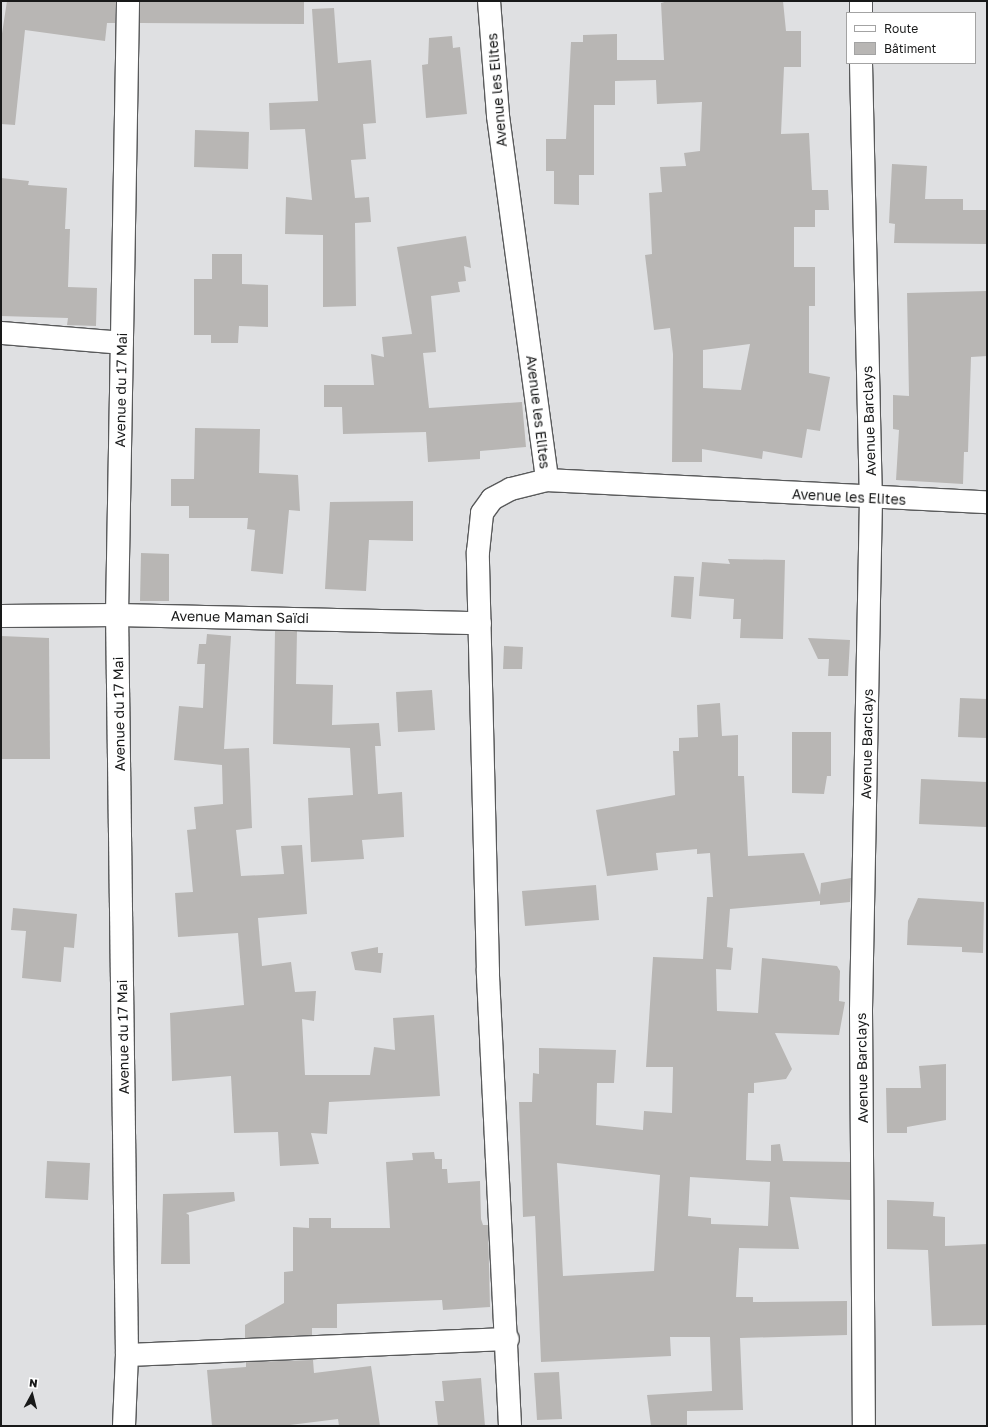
<!DOCTYPE html>
<html>
<head>
<meta charset="utf-8">
<style>
  body { margin:0 }
  #map { position:relative; width:988px; height:1427px; overflow:hidden; background:#dfe0e2; font-family:"Golos Text",sans-serif }
  div>[style] { position:absolute }
  [style*='--x'] { left:calc(var(--x)*1px); top:calc(var(--y)*1px); width:calc(var(--w)*1px); rotate:calc(var(--a)*1deg) }
  .building>* { inset:0; background:#b8b6b4 }
  .roads { filter:drop-shadow(1px 0 #595a5b) drop-shadow(-1px 0 #595a5b) drop-shadow(0 1px #595a5b) drop-shadow(0 -1px #595a5b) }
  .minor>* { height:22px; margin:-11px; padding:0 11px; transform-origin:11px; border-radius:11px; background:#fff }
  span { translate:-50% -50%; white-space:nowrap; text-align:center; line-height:1.15; -webkit-text-stroke:3px #fff; paint-order:stroke }
  .street-label { font-size:14px; color:#181919 }
  .frame { position:absolute; inset:0; border:2px solid #181919; pointer-events:none }
  .legend { position:absolute; left:846px; top:12px; width:130px; height:52px; box-sizing:border-box; background:#fff; border:1px solid #a3a3a3; margin:0; padding:5px 7px; list-style:none; font-size:12px; color:#181919 }
  .legend li { display:flex; align-items:center; gap:8px; height:20px }
  .legend b { width:20px; border:1px solid #a3a3a3 }
  .north { position:absolute; left:12px; top:1375px; width:40px; height:40px; -webkit-text-stroke:3px #fff; paint-order:stroke; rotate:7deg; font-size:11px; font-weight:700; line-height:16px; text-align:center; color:#181919 }
  .north::after { content:''; display:block; margin:auto; width:14px; height:18px; background:#181919; clip-path:polygon(50% 0,100% 100%,50% 72%,0 100%) }
</style>
</head>
<body>
<div id="map">
  <div class="building">
    <i style="clip-path:polygon(7px 1px,116px 1px,115px 23px,107px 23px,105px 41px,25px 30px,15px 125px,1px 124px,1px 40px)"></i>
    <i style="clip-path:polygon(140px 1px,304px 1px,304px 24px,140px 23px)"></i>
    <i style="clip-path:polygon(evenodd,668px 1px,783px 1px,786px 31px,801px 31px,801px 67px,784px 67px,781px 134px,809px 133px,812px 190px,828px 190px,829px 210px,815px 210px,815px 227px,794px 227px,794px 267px,815px 267px,815px 306px,809px 306px,809px 373px,830px 377px,820px 431px,807px 429px,802px 458px,763px 451px,762px 459px,702px 449px,702px 462px,672px 462px,673px 354px,670px 328px,654px 330px,645px 255px,652px 254px,649px 193px,662px 192px,660px 167px,686px 166px,684px 153px,700px 151px,702px 102px,657px 104px,656px 80px,615px 81px,615px 105px,594px 105px,594px 175px,579px 175px,579px 205px,554px 204px,554px 171px,546px 171px,546px 139px,566px 139px,571px 42px,583px 42px,583px 35px,617px 34px,617px 60px,664px 60px,661px 3px,668px 1px,750px 344px,741px 390px,703px 388px,703px 350px,750px 344px)"></i>
    <i style="clip-path:polygon(334px 8px,338px 63px,371px 60px,376px 123px,363px 124px,366px 159px,351px 160px,355px 198px,369px 197px,371px 222px,355px 223px,356px 306px,323px 307px,323px 235px,285px 234px,286px 197px,312px 200px,305px 129px,270px 130px,269px 103px,318px 101px,312px 9px)"></i>
    <i style="clip-path:polygon(452px 36px,453px 48px,460px 47px,467px 114px,426px 118px,422px 65px,428px 64px,429px 38px)"></i>
    <i style="clip-path:polygon(195px 130px,249px 132px,248px 169px,194px 167px)"></i>
    <i style="clip-path:polygon(892px 164px,927px 166px,925px 199px,963px 199px,963px 210px,987px 210px,987px 244px,894px 243px,895px 224px,889px 223px)"></i>
    <i style="clip-path:polygon(1px 178px,29px 181px,28px 185px,67px 188px,65px 229px,70px 229px,68px 287px,97px 288px,96px 326px,67px 325px,68px 318px,1px 316px)"></i>
    <i style="clip-path:polygon(466px 236px,471px 268px,464px 266px,466px 281px,458px 282px,460px 292px,431px 296px,436px 352px,423px 353px,429px 408px,522px 402px,526px 447px,480px 451px,480px 459px,428px 462px,426px 432px,343px 434px,342px 407px,324px 407px,324px 385px,374px 385px,371px 354px,384px 357px,382px 337px,412px 334px,397px 247px)"></i>
    <i style="clip-path:polygon(212px 254px,242px 254px,242px 284px,268px 285px,268px 327px,239px 326px,238px 343px,211px 343px,211px 335px,194px 335px,194px 279px,212px 279px)"></i>
    <i style="clip-path:polygon(987px 291px,987px 356px,971px 357px,968px 452px,964px 452px,963px 484px,896px 480px,899px 430px,893px 429px,893px 395px,909px 396px,907px 293px)"></i>
    <i style="clip-path:polygon(195px 428px,260px 429px,259px 473px,298px 475px,300px 511px,289px 510px,283px 574px,251px 571px,255px 530px,247px 529px,248px 518px,189px 518px,189px 506px,171px 506px,171px 479px,194px 479px)"></i>
    <i style="clip-path:polygon(413px 501px,413px 541px,369px 540px,366px 591px,325px 589px,330px 502px)"></i>
    <i style="clip-path:polygon(141px 553px,169px 554px,169px 601px,140px 601px)"></i>
    <i style="clip-path:polygon(728px 559px,785px 560px,783px 639px,740px 638px,741px 619px,733px 619px,734px 599px,699px 596px,702px 562px,730px 564px)"></i>
    <i style="clip-path:polygon(674px 576px,694px 577px,691px 619px,671px 617px)"></i>
    <i style="clip-path:polygon(275px 631px,297px 631px,296px 684px,333px 685px,332px 725px,379px 723px,381px 746px,375px 746px,378px 794px,402px 792px,404px 837px,362px 840px,364px 859px,311px 862px,308px 798px,353px 795px,350px 748px,273px 744px)"></i>
    <i style="clip-path:polygon(207px 634px,231px 636px,224px 749px,249px 748px,252px 828px,236px 830px,241px 876px,284px 874px,281px 846px,302px 845px,307px 914px,258px 918px,262px 966px,291px 962px,295px 992px,316px 991px,314px 1021px,302px 1019px,305px 1075px,370px 1075px,374px 1047px,395px 1050px,393px 1018px,434px 1015px,440px 1096px,329px 1102px,327px 1134px,311px 1133px,319px 1164px,280px 1166px,278px 1132px,234px 1133px,231px 1076px,172px 1081px,170px 1013px,244px 1005px,238px 933px,178px 937px,175px 893px,193px 892px,187px 830px,196px 829px,194px 807px,223px 804px,222px 765px,174px 760px,179px 706px,203px 708px,205px 664px,197px 664px,199px 644px,206px 644px)"></i>
    <i style="clip-path:polygon(1px 636px,49px 638px,50px 759px,1px 759px)"></i>
    <i style="clip-path:polygon(808px 638px,850px 640px,848px 676px,828px 676px,829px 659px,818px 659px)"></i>
    <i style="clip-path:polygon(504px 646px,523px 647px,522px 669px,503px 669px)"></i>
    <i style="clip-path:polygon(432px 690px,435px 730px,398px 732px,396px 692px)"></i>
    <i style="clip-path:polygon(960px 698px,987px 699px,986px 738px,958px 737px)"></i>
    <i style="clip-path:polygon(evenodd,720px 703px,722px 736px,738px 735px,738px 776px,744px 776px,748px 856px,804px 853px,820px 895px,821px 883px,851px 878px,850px 902px,820px 905px,820px 901px,730px 909px,727px 947px,733px 948px,731px 970px,716px 969px,717px 1011px,758px 1013px,762px 958px,837px 966px,840px 971px,839px 1001px,845px 1002px,839px 1035px,775px 1033px,792px 1069px,786px 1079px,754px 1083px,754px 1093px,748px 1093px,746px 1160px,771px 1161px,771px 1145px,780px 1144px,783px 1161px,850px 1162px,850px 1200px,790px 1197px,799px 1249px,739px 1248px,736px 1297px,753px 1297px,753px 1302px,847px 1301px,847px 1335px,740px 1338px,743px 1410px,687px 1411px,687px 1426px,651px 1426px,647px 1395px,712px 1391px,710px 1337px,670px 1337px,671px 1356px,541px 1362px,535px 1216px,523px 1217px,519px 1102px,532px 1102px,533px 1073px,539px 1074px,539px 1048px,616px 1050px,614px 1083px,597px 1083px,596px 1125px,643px 1130px,644px 1111px,672px 1113px,673px 1067px,646px 1067px,653px 957px,703px 959px,707px 897px,713px 897px,710px 853px,697px 854px,697px 849px,656px 853px,658px 870px,607px 876px,596px 810px,675px 795px,673px 751px,679px 751px,679px 738px,698px 737px,697px 705px,720px 703px,557px 1163px,660px 1175px,654px 1271px,563px 1276px,557px 1163px,720px 703px,690px 1177px,770px 1182px,768px 1226px,711px 1224px,711px 1218px,688px 1216px,690px 1177px)"></i>
    <i style="clip-path:polygon(792px 732px,831px 732px,831px 776px,827px 776px,824px 794px,792px 793px)"></i>
    <i style="clip-path:polygon(921px 779px,987px 782px,986px 827px,919px 824px)"></i>
    <i style="clip-path:polygon(596px 885px,599px 920px,525px 926px,522px 891px)"></i>
    <i style="clip-path:polygon(918px 898px,984px 902px,983px 953px,962px 952px,962px 947px,907px 945px,908px 921px)"></i>
    <i style="clip-path:polygon(13px 908px,77px 914px,74px 948px,64px 947px,61px 982px,22px 978px,26px 931px,11px 930px)"></i>
    <i style="clip-path:polygon(378px 947px,378px 953px,383px 953px,381px 973px,355px 970px,351px 952px)"></i>
    <i style="clip-path:polygon(946px 1064px,946px 1120px,907px 1127px,907px 1133px,887px 1133px,886px 1088px,921px 1088px,919px 1066px)"></i>
    <i style="clip-path:polygon(434px 1152px,435px 1159px,442px 1159px,442px 1169px,447px 1169px,448px 1183px,480px 1181px,481px 1219px,483px 1225px,488px 1225px,490px 1307px,443px 1310px,442px 1300px,337px 1304px,337px 1328px,312px 1328px,312px 1335px,245px 1338px,245px 1325px,284px 1303px,284px 1272px,293px 1271px,293px 1227px,309px 1228px,309px 1218px,331px 1218px,331px 1228px,390px 1228px,386px 1162px,413px 1160px,412px 1153px)"></i>
    <i style="clip-path:polygon(47px 1161px,90px 1163px,88px 1200px,45px 1198px)"></i>
    <i style="clip-path:polygon(234px 1192px,235px 1201px,186px 1213px,189px 1215px,190px 1264px,161px 1264px,163px 1194px)"></i>
    <i style="clip-path:polygon(887px 1200px,934px 1202px,933px 1216px,945px 1217px,945px 1246px,987px 1244px,987px 1325px,932px 1326px,928px 1250px,887px 1249px)"></i>
    <i style="clip-path:polygon(313px 1360px,314px 1373px,371px 1366px,380px 1426px,339px 1426px,338px 1419px,282px 1426px,212px 1426px,207px 1370px,246px 1367px,246px 1362px)"></i>
    <i style="clip-path:polygon(559px 1372px,562px 1419px,537px 1420px,534px 1373px)"></i>
    <i style="clip-path:polygon(481px 1378px,485px 1426px,438px 1426px,435px 1401px,444px 1401px,442px 1381px)"></i>
  </div>
  <div class="roads">
    <div class="minor">
      <i style="--x:489;--y:1;--w:115;--a:85.5"></i>
      <i style="--x:498;--y:116;--w:367;--a:82.3"></i>
      <i style="--x:547;--y:480;--w:441;--a:2.9"></i>
      <i style="--x:861;--y:1;--w:12;--a:90"></i>
      <i style="--x:861;--y:63;--w:435;--a:88.7"></i>
      <i style="--x:871;--y:498;--w:513;--a:91.12"></i>
      <i style="--x:861;--y:1011;--w:415;--a:89.6"></i>
      <i style="--x:1;--y:333;--w:121;--a:4.7"></i>
      <i style="--x:1;--y:616;--w:116;--a:-0.5"></i>
      <i style="--x:117;--y:615;--w:363;--a:1.3"></i>
      <i style="--x:127;--y:1355;--w:381;--a:-2.4"></i>
      <i style="--x:124;--y:1426;--w:71;--a:-87.6"></i>
      <i style="--x:127;--y:1355;--w:740;--a:-90.77"></i>
      <i style="--x:117;--y:615;--w:614;--a:-88.97"></i>
      <i style="--x:510;--y:1426;--w:455;--a:-92.8"></i>
      <i style="--x:488;--y:972;--w:420;--a:-91.4"></i>
      <i style="--x:478;--y:552;--w:39;--a:-84"></i>
      <i style="--x:482;--y:513;--w:17;--a:-54"></i>
      <i style="--x:492;--y:499;--w:21;--a:-28"></i>
      <i style="--x:511;--y:489;--w:37;--a:-14"></i>
    </div>
  </div>
  <div class="street-label">
    <span style="left:497px;top:90px;rotate:-95deg">Avenue les Elites</span>
    <span style="left:121px;top:390px;rotate:-89deg">Avenue du 17 Mai</span>
    <span style="left:538px;top:412px;rotate:83deg">Avenue les Elites</span>
    <span style="left:869px;top:421px;rotate:-92deg">Avenue Barclays</span>
    <span style="left:849px;top:497px;rotate:3deg">Avenue les Elites</span>
    <span style="left:240px;top:617px;rotate:1deg">Avenue Maman Saïdi</span>
    <span style="left:119px;top:714px;rotate:-91deg">Avenue du 17 Mai</span>
    <span style="left:867px;top:744px;rotate:-89deg">Avenue Barclays</span>
    <span style="left:123px;top:1037px;rotate:-91deg">Avenue du 17 Mai</span>
    <span style="left:862px;top:1068px;rotate:-91deg">Avenue Barclays</span>
  </div>
  <div class="frame"></div>
  <ul class="legend">
  <li><b style="height:5px;background:#fff"></b>Route</li>
  <li><b style="height:11px;background:#b8b6b4"></b>Bâtiment</li>
  </ul>
  <div class="north">N</div>
</div>
</body>
</html>
